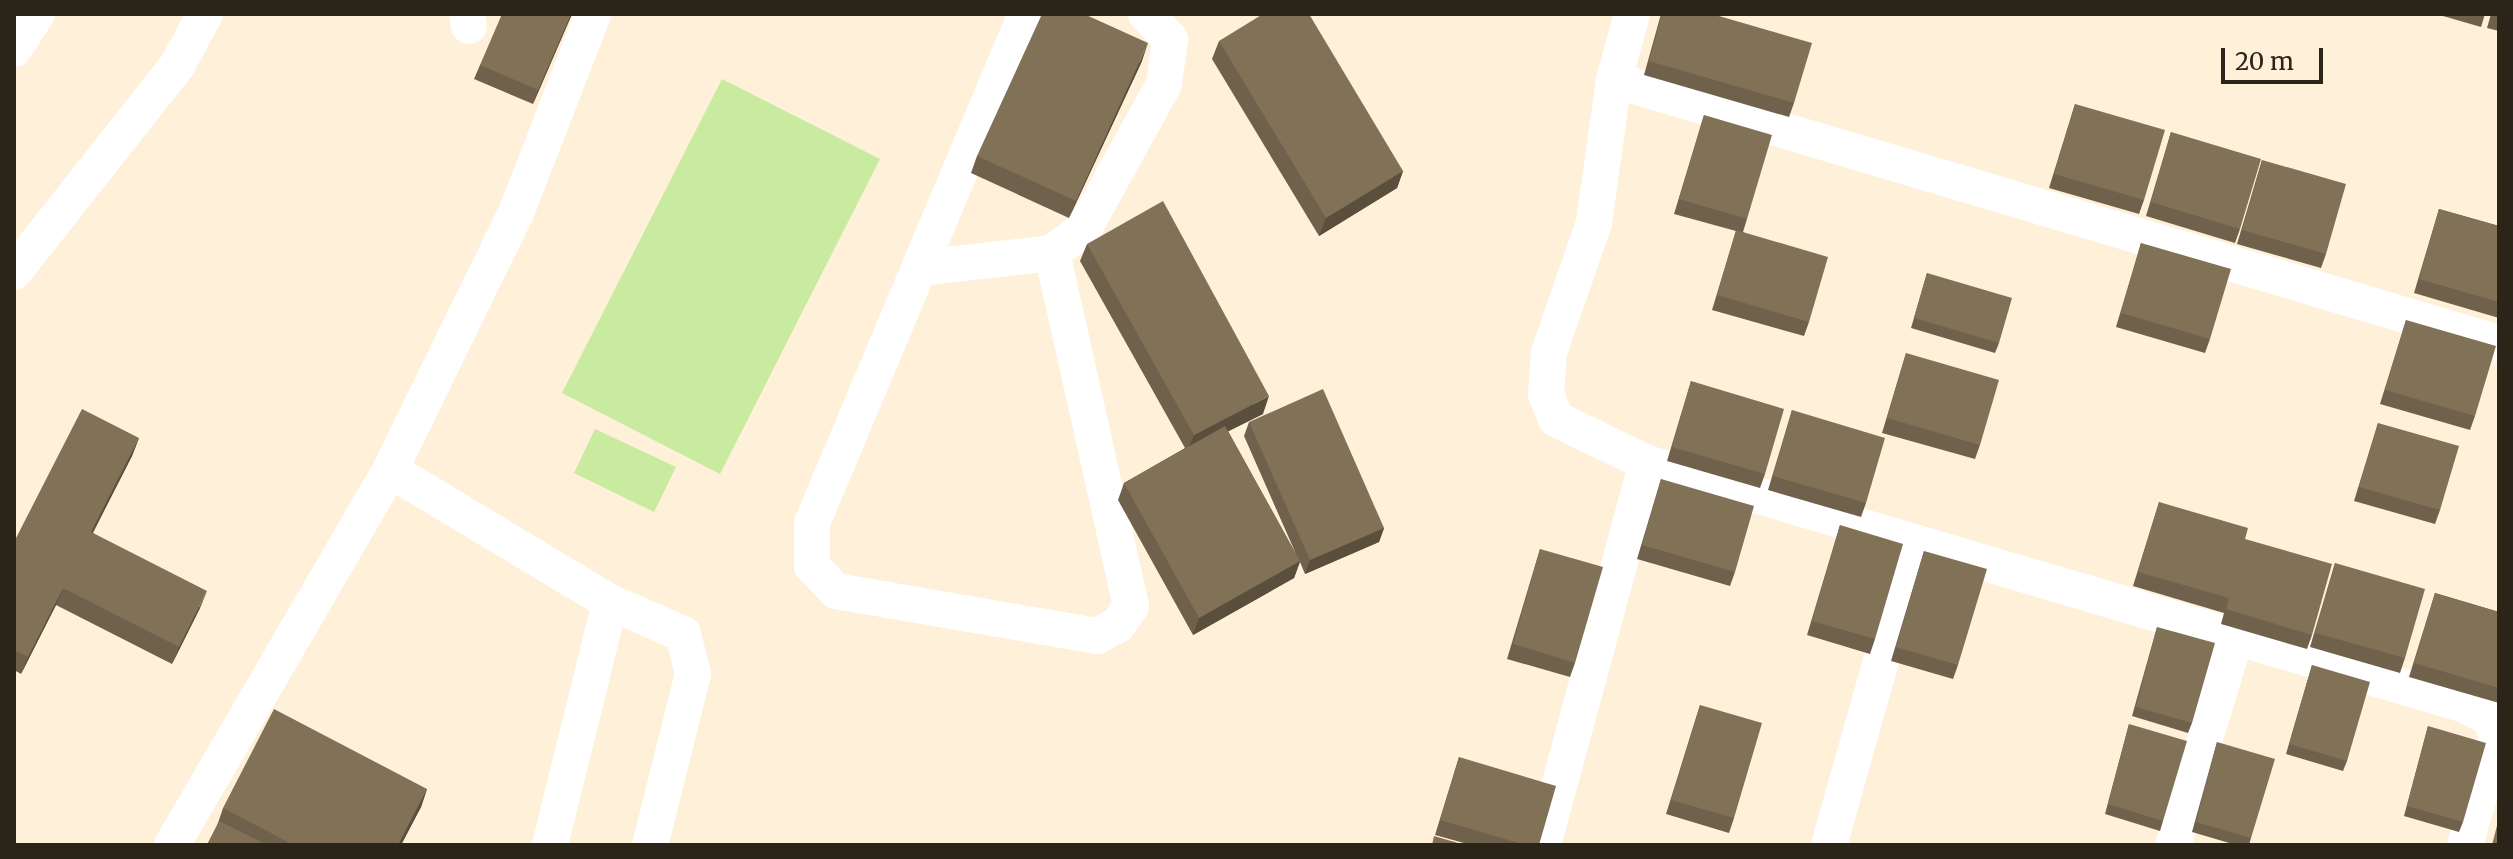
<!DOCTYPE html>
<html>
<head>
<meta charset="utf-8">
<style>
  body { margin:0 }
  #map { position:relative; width:2513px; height:859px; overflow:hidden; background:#fef0d9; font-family:Merriweather,serif }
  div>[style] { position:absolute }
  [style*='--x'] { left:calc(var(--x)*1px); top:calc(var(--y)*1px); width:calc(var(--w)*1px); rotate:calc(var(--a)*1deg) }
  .green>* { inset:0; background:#c9eba0 }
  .minor>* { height:36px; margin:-18px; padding:0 18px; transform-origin:18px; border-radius:18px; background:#fff }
  .wall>* { inset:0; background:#6f614b }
  .shaded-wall>* { inset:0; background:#5a4f3d }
  .building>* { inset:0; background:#817157 }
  span { translate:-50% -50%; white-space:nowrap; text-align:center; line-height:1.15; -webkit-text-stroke:7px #fef0d9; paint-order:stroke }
  .frame { position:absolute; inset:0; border:16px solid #2b2419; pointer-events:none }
  .scale { position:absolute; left:2221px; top:48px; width:102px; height:36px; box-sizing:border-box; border:4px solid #2b2419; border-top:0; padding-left:10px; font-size:24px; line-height:28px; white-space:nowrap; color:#2b2419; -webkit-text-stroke:6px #fef0d9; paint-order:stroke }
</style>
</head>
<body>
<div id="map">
  <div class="green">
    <i style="clip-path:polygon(722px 79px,880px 159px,720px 474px,562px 393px)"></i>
    <i style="clip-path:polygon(595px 429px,676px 467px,654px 512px,574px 473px)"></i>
  </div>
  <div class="minor">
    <i style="--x:467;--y:14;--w:12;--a:81"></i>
    <i style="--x:1026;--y:14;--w:552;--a:112.8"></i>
    <i style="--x:812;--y:523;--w:43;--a:90"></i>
    <i style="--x:812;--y:566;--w:35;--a:46"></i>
    <i style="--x:836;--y:591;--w:265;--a:9.8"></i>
    <i style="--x:1097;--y:636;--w:24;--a:-28"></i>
    <i style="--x:1118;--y:625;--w:23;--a:-56"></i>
    <i style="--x:1131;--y:606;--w:362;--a:-102.6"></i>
    <i style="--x:1052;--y:253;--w:40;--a:-37"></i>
    <i style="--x:1084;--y:229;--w:166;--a:-61.1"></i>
    <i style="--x:1164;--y:84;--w:45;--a:-82.4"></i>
    <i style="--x:1170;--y:39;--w:35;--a:-134"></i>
    <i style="--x:1632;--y:14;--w:68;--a:105.3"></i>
    <i style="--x:1614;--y:80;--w:144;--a:98"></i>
    <i style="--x:1594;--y:223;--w:137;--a:109.2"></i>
    <i style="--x:1549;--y:352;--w:42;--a:94.1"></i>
    <i style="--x:1546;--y:394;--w:27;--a:68"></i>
    <i style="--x:1556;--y:419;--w:101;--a:25.8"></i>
    <i style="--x:1647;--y:463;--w:853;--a:16.48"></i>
    <i style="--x:2465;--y:705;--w:27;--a:28"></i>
    <i style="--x:2489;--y:718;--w:19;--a:65"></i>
    <i style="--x:2497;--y:735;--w:115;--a:106.2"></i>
    <i style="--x:14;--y:49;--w:42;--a:-56.7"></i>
    <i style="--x:1614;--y:80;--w:923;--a:16.55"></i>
    <i style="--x:919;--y:268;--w:134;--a:-6.4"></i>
    <i style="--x:14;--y:272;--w:265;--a:-51.7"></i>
    <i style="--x:178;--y:64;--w:57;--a:-61.6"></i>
    <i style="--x:390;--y:470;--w:257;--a:31"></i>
    <i style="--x:610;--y:602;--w:80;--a:23.7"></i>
    <i style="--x:683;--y:634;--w:41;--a:76"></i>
    <i style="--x:693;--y:674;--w:176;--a:104.1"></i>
    <i style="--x:172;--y:845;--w:434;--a:-59.8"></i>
    <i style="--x:390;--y:470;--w:286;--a:-63.9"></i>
    <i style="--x:516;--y:213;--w:213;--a:-68.8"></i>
    <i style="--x:550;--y:845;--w:250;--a:-76.1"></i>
    <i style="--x:1543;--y:845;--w:396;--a:-74.8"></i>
    <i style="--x:1829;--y:845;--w:315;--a:-74.2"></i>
    <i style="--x:2173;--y:845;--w:215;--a:-73.2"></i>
  </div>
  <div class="wall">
    <i style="clip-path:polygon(572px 14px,533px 104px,474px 79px,480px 65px)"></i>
    <i style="clip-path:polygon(1661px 14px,1712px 14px,1794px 103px,1789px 117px,1644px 75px)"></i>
    <i style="clip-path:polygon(2436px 14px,2485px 14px,2481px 27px)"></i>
    <i style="clip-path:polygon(2491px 14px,2499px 14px,2499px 31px,2487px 28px)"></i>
    <i style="clip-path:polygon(1219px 41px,1403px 171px,1397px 188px,1319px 236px,1212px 59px)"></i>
    <i style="clip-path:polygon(1142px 61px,1069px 218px,971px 173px,977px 156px)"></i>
    <i style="clip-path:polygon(2075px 104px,2144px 200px,2139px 214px,2049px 188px)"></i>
    <i style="clip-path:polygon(1704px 115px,1747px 219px,1743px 232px,1809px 322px,1804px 336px,1712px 310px,1736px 231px,1674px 214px)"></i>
    <i style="clip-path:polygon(2171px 132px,2240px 229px,2235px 243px,2146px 216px)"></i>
    <i style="clip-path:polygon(2262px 160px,2326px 254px,2321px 268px,2237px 244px)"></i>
    <i style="clip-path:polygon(2439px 209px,2499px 226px,2499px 318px,2414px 293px)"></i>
    <i style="clip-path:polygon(2141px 243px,2210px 339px,2205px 353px,2116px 327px)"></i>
    <i style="clip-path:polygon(1087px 244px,1263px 414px,1228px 431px,1296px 554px,1244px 436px,1249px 422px,1384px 528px,1379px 542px,1305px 574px,1300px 562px,1294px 578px,1193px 635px,1118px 500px,1124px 483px,1185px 448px,1080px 261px)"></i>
    <i style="clip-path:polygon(1927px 273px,1999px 343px,1995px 353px,1911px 328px)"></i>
    <i style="clip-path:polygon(2406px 320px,2475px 416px,2470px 430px,2380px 404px)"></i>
    <i style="clip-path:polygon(1906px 353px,1980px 445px,1975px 459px,1882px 433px)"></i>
    <i style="clip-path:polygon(1691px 381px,1765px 474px,1760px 488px,1667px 461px)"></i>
    <i style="clip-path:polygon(1792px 410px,1866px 503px,1861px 517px,1768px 490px)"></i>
    <i style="clip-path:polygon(2378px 423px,2440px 510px,2435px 524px,2354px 501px)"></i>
    <i style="clip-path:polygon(139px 438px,132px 456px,93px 533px,200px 608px,172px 664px,56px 605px,21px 674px,14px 670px,14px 542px)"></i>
    <i style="clip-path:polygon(1661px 479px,1735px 572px,1730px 586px,1637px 559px)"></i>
    <i style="clip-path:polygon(2159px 502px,2245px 539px,2312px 635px,2307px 649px,2221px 624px,2224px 613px,2133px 586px)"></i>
    <i style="clip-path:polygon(1840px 525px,1875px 639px,1870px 654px,1807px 635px)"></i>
    <i style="clip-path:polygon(1540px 549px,1575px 663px,1570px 677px,1507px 659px)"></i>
    <i style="clip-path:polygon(1924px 551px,1958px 665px,1953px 679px,1891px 661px)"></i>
    <i style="clip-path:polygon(2335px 563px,2405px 658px,2400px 673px,2310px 647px)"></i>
    <i style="clip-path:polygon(2435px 593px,2499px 612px,2499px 703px,2409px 677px)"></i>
    <i style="clip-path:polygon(2157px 627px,2192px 723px,2188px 733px,2132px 716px)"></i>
    <i style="clip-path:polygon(2312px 665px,2347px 761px,2343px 771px,2286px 754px)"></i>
    <i style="clip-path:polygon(1700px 705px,1734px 818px,1729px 833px,1666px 814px)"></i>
    <i style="clip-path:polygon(2129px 724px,2163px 821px,2160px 831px,2105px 814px)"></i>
    <i style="clip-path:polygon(2428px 726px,2463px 822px,2459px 832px,2404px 816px)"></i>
    <i style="clip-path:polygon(2217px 742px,2251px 838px,2249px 845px,2236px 845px,2192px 832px)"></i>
    <i style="clip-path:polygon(1459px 757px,1539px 845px,1471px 845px,1435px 835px)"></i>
    <i style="clip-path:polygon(427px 789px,421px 807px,401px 845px,207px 845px,217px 826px,223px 808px)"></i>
  </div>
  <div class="shaded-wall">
    <i style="clip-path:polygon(571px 14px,572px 14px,533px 104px,538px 90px)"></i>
    <i style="clip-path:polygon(1148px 43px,1142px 61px,1069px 218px,1076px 201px)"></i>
    <i style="clip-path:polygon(1403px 171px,1397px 188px,1319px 236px,1326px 218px)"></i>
    <i style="clip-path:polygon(1269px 396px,1263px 414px,1187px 452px,1194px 435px)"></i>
    <i style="clip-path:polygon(139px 438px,132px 456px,84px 549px,91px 532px)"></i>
    <i style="clip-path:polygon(1384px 528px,1379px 542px,1305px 574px,1310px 560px)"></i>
    <i style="clip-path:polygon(1300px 561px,1294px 578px,1193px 635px,1199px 618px)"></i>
    <i style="clip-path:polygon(63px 588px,56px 605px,21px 674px,28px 657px)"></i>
    <i style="clip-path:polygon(207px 591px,200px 608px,172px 664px,179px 647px)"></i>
    <i style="clip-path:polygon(427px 789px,421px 807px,401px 845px,398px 845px)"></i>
  </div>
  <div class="building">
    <i style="clip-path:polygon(502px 14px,571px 14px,538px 90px,480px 65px)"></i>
    <i style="clip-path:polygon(1042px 14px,1084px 14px,1148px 43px,1076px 201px,977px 156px)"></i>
    <i style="clip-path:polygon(1263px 14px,1309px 14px,1403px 171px,1326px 218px,1219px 41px)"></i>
    <i style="clip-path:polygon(1662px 14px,1712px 14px,1812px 43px,1794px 103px,1649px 61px)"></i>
    <i style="clip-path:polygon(2075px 104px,2165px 130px,2144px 200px,2054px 174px)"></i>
    <i style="clip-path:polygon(1704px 115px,1772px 135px,1747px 219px,1679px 199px)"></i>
    <i style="clip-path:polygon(2171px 132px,2261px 159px,2240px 229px,2151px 202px)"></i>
    <i style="clip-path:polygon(2262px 160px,2346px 184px,2326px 254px,2242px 230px)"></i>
    <i style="clip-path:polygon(1163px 201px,1269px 396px,1194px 435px,1087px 244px)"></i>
    <i style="clip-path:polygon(2439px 209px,2499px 226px,2499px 302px,2419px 279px)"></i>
    <i style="clip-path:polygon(1736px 230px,1828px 257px,1809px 322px,1717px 295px)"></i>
    <i style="clip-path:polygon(2141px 243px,2231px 269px,2210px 339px,2121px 313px)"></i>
    <i style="clip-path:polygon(1927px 273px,2012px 298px,1999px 343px,1914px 318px)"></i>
    <i style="clip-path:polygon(2406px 320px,2496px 346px,2475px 416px,2385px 390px)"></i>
    <i style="clip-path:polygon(1906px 353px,1999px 380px,1980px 445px,1887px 418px)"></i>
    <i style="clip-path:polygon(1691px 381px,1784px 409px,1765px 474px,1672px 447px)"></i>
    <i style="clip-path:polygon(1323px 389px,1384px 528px,1310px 560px,1249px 422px)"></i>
    <i style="clip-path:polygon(82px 409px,139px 438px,91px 532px,207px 591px,179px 647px,63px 588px,28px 657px,14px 650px,14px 542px)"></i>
    <i style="clip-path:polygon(1792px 410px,1885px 438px,1866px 503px,1773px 476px)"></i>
    <i style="clip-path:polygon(2378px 423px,2459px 446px,2440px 510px,2359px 487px)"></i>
    <i style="clip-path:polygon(1225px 426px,1300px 561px,1199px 618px,1124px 483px)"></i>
    <i style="clip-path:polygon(1661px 479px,1754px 506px,1735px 572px,1642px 545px)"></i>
    <i style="clip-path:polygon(2159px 502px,2248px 528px,2245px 539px,2332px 564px,2312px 635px,2226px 609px,2229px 598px,2138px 572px)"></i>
    <i style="clip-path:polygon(1840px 525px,1903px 544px,1875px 639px,1812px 621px)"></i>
    <i style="clip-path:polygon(1540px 549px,1603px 567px,1575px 663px,1513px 644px)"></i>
    <i style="clip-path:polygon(1924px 551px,1987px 569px,1958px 665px,1896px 647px)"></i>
    <i style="clip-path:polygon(2335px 563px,2425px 589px,2405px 658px,2315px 633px)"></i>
    <i style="clip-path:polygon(2435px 593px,2499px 612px,2499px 688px,2414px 663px)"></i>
    <i style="clip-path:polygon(2157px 627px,2215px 643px,2192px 723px,2136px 707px)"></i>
    <i style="clip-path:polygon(2312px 665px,2370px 682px,2347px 761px,2289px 744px)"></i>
    <i style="clip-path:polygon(1700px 705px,1762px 723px,1734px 818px,1671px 800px)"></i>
    <i style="clip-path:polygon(274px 709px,427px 789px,398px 845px,294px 845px,223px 808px)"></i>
    <i style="clip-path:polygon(2129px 724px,2187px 741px,2163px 821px,2108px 804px)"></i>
    <i style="clip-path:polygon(2428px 726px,2486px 743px,2463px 822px,2407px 806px)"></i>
    <i style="clip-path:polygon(2217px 742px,2275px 759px,2251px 838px,2196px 822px)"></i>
    <i style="clip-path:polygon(1459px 757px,1556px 786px,1539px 845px,1525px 845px,1440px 820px)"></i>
    <i style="clip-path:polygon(2499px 818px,2499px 845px,2492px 845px)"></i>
    <i style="clip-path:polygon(219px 821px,267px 845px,207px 845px)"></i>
    <i style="clip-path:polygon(1434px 836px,1465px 845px,1432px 845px)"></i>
  </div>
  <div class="frame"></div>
  <div class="scale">20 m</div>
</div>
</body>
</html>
